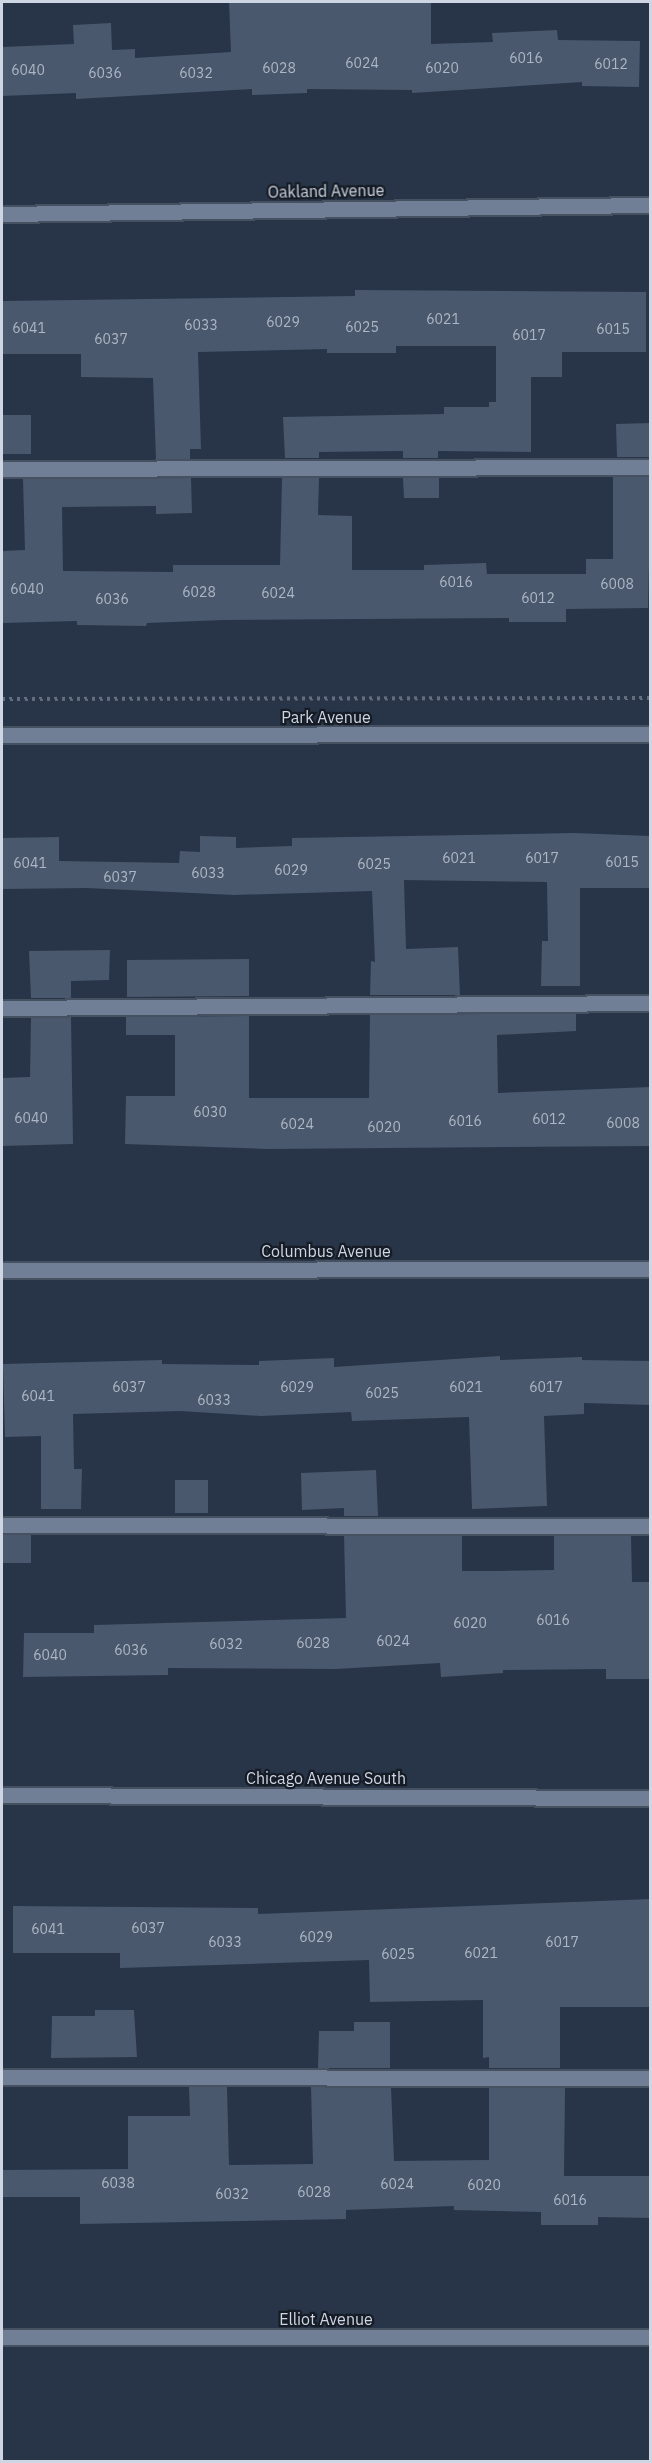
<!DOCTYPE html>
<html>
<head>
<meta charset="utf-8">
<style>
  body { margin:0 }
  #map { position:relative; width:652px; height:2463px; overflow:hidden; background:#283548; font-family:"IBM Plex Sans",sans-serif }
  div>[style] { position:absolute }
  [style*='--x'] { left:calc(var(--x)*1px); top:calc(var(--y)*1px); width:calc(var(--w)*1px); rotate:calc(var(--a)*1deg) }
  .building>* { inset:0; background:#49586c }
  .path>* { height:4px; margin-top:-2px; transform-origin:0; background:repeating-linear-gradient(90deg,#626e7e 0 3px,transparent 0 7.5px) }
  .roads { filter:drop-shadow(2px 0 #455060) drop-shadow(-2px 0 #455060) drop-shadow(0 2px #455060) drop-shadow(0 -2px #455060) }
  .minor>* { height:15px; margin:-7.5px; padding:0 7.5px; transform-origin:7.5px; border-radius:7.5px; background:#707f95 }
  span { translate:-50% -50%; white-space:nowrap; text-align:center; line-height:1.15; -webkit-text-stroke:4.5px #161c25; paint-order:stroke }
  .number-label { font-size:14px; color:#adb6c5 }
  .number-label span { -webkit-text-stroke-width:0 }
  .street-label { font-size:16px; color:#ced6e3 }
  .frame { position:absolute; inset:0; border:3px solid #ced6e3; pointer-events:none }
</style>
</head>
<body>
<div id="map">
  <div class="building">
    <i style="clip-path:polygon(229px 2px,431px 2px,431px 44px,493px 42px,492px 33px,557px 30px,558px 40px,640px 41px,639px 87px,582px 86px,582px 82px,412px 93px,412px 90px,307px 89px,307px 93px,252px 95px,252px 89px,76px 99px,76px 93px,2px 96px,2px 47px,74px 44px,73px 25px,111px 23px,112px 50px,135px 49px,135px 58px,231px 52px)"></i>
    <i style="clip-path:polygon(355px 290px,646px 292px,646px 352px,562px 352px,562px 377px,531px 377px,531px 452px,438px 451px,438px 458px,403px 458px,403px 451px,319px 452px,319px 458px,285px 458px,283px 417px,444px 414px,444px 407px,489px 407px,489px 402px,496px 402px,496px 346px,396px 346px,396px 353px,327px 353px,327px 349px,198px 352px,201px 449px,190px 449px,190px 459px,156px 459px,153px 378px,81px 377px,81px 354px,2px 354px,2px 301px,355px 296px)"></i>
    <i style="clip-path:polygon(2px 415px,31px 415px,31px 454px,2px 454px)"></i>
    <i style="clip-path:polygon(651px 423px,651px 457px,617px 457px,616px 424px)"></i>
    <i style="clip-path:polygon(439px 477px,439px 498px,404px 498px,403px 478px)"></i>
    <i style="clip-path:polygon(613px 477px,651px 477px,648px 608px,566px 609px,566px 622px,509px 622px,509px 618px,224px 620px,147px 623px,146px 626px,77px 625px,77px 621px,2px 623px,2px 551px,25px 550px,23px 479px,191px 478px,192px 513px,156px 514px,156px 506px,62px 507px,63px 571px,173px 572px,173px 565px,280px 565px,282px 478px,319px 478px,318px 515px,352px 516px,352px 570px,424px 570px,424px 565px,486px 563px,487px 574px,586px 574px,586px 559px,613px 559px)"></i>
    <i style="clip-path:polygon(574px 833px,651px 836px,651px 888px,580px 888px,580px 986px,541px 986px,542px 941px,548px 941px,547px 882px,404px 880px,406px 949px,458px 947px,460px 995px,370px 995px,371px 961px,375px 962px,372px 891px,234px 895px,87px 888px,2px 889px,2px 838px,59px 837px,59px 861px,179px 863px,180px 851px,200px 852px,200px 836px,236px 837px,236px 848px,292px 846px,292px 838px)"></i>
    <i style="clip-path:polygon(110px 950px,109px 980px,71px 981px,71px 998px,31px 998px,29px 951px)"></i>
    <i style="clip-path:polygon(249px 959px,249px 996px,127px 997px,127px 960px)"></i>
    <i style="clip-path:polygon(576px 1013px,576px 1031px,497px 1035px,498px 1093px,651px 1087px,651px 1146px,267px 1149px,125px 1144px,126px 1096px,175px 1096px,175px 1035px,126px 1035px,126px 1017px,249px 1016px,249px 1098px,369px 1098px,370px 1015px)"></i>
    <i style="clip-path:polygon(71px 1017px,73px 1144px,2px 1146px,2px 1078px,30px 1077px,31px 1018px)"></i>
    <i style="clip-path:polygon(500px 1356px,500px 1360px,582px 1357px,582px 1360px,651px 1361px,651px 1405px,584px 1403px,584px 1414px,544px 1416px,547px 1506px,472px 1509px,469px 1417px,352px 1421px,351px 1412px,261px 1416px,180px 1411px,73px 1414px,74px 1469px,82px 1469px,81px 1509px,41px 1509px,41px 1436px,5px 1437px,3px 1364px,162px 1360px,162px 1364px,259px 1365px,259px 1361px,334px 1358px,334px 1367px)"></i>
    <i style="clip-path:polygon(376px 1470px,378px 1516px,344px 1516px,344px 1508px,302px 1510px,301px 1473px)"></i>
    <i style="clip-path:polygon(175px 1480px,208px 1480px,208px 1513px,175px 1513px)"></i>
    <i style="clip-path:polygon(2px 1535px,31px 1535px,31px 1563px,2px 1563px)"></i>
    <i style="clip-path:polygon(344px 1535px,462px 1535px,462px 1571px,499px 1571px,554px 1570px,554px 1536px,631px 1536px,632px 1582px,651px 1582px,651px 1679px,606px 1679px,606px 1669px,503px 1670px,503px 1673px,441px 1677px,440px 1663px,336px 1669px,168px 1668px,168px 1675px,23px 1677px,24px 1633px,94px 1633px,94px 1625px,346px 1618px)"></i>
    <i style="clip-path:polygon(651px 1899px,651px 2007px,560px 2007px,560px 2068px,489px 2068px,489px 2057px,483px 2058px,483px 2000px,370px 2002px,369px 1960px,120px 1968px,120px 1953px,13px 1953px,13px 1906px,258px 1908px,258px 1914px)"></i>
    <i style="clip-path:polygon(95px 2010px,134px 2010px,137px 2057px,51px 2058px,52px 2016px,95px 2016px)"></i>
    <i style="clip-path:polygon(354px 2022px,390px 2022px,390px 2068px,318px 2068px,319px 2031px,354px 2031px)"></i>
    <i style="clip-path:polygon(189px 2087px,227px 2087px,229px 2165px,313px 2164px,311px 2087px,391px 2087px,394px 2161px,489px 2160px,489px 2088px,565px 2088px,564px 2176px,651px 2176px,651px 2218px,598px 2217px,598px 2225px,541px 2225px,541px 2212px,454px 2210px,454px 2206px,346px 2210px,346px 2219px,80px 2224px,80px 2197px,2px 2197px,2px 2170px,128px 2169px,128px 2116px,190px 2116px)"></i>
  </div>
  <div class="path">
    <i style="--x:2;--y:699;--w:648;--a:-0.09"></i>
  </div>
  <div class="roads">
    <div class="minor">
      <i style="--x:2;--y:214;--w:648;--a:-0.8"></i>
      <i style="--x:2;--y:469;--w:648;--a:-0.18"></i>
      <i style="--x:2;--y:735;--w:648;--a:-0.09"></i>
      <i style="--x:2;--y:1008;--w:648;--a:-0.44"></i>
      <i style="--x:2;--y:1270;--w:648;--a:-0.09"></i>
      <i style="--x:2;--y:1525;--w:648;--a:0.09"></i>
      <i style="--x:2;--y:1795;--w:648;--a:0.27"></i>
      <i style="--x:2;--y:2077;--w:648;--a:0.09"></i>
      <i style="--x:2;--y:2337;--w:648;--a:0"></i>
    </div>
  </div>
  <div class="number-label">
    <span style="left:526px;top:58px">6016</span>
    <span style="left:362px;top:63px">6024</span>
    <span style="left:611px;top:64px">6012</span>
    <span style="left:279px;top:68px">6028</span>
    <span style="left:442px;top:68px">6020</span>
    <span style="left:28px;top:70px">6040</span>
    <span style="left:105px;top:73px">6036</span>
    <span style="left:196px;top:73px">6032</span>
    <span style="left:443px;top:319px">6021</span>
    <span style="left:283px;top:322px">6029</span>
    <span style="left:201px;top:325px">6033</span>
    <span style="left:362px;top:327px">6025</span>
    <span style="left:29px;top:328px">6041</span>
    <span style="left:613px;top:329px">6015</span>
    <span style="left:529px;top:335px">6017</span>
    <span style="left:111px;top:339px">6037</span>
    <span style="left:456px;top:582px">6016</span>
    <span style="left:617px;top:584px">6008</span>
    <span style="left:27px;top:589px">6040</span>
    <span style="left:199px;top:592px">6028</span>
    <span style="left:278px;top:593px">6024</span>
    <span style="left:538px;top:598px">6012</span>
    <span style="left:112px;top:599px">6036</span>
    <span style="left:459px;top:858px">6021</span>
    <span style="left:542px;top:858px">6017</span>
    <span style="left:622px;top:862px">6015</span>
    <span style="left:30px;top:863px">6041</span>
    <span style="left:374px;top:864px">6025</span>
    <span style="left:291px;top:870px">6029</span>
    <span style="left:208px;top:873px">6033</span>
    <span style="left:120px;top:877px">6037</span>
    <span style="left:210px;top:1112px">6030</span>
    <span style="left:31px;top:1118px">6040</span>
    <span style="left:549px;top:1119px">6012</span>
    <span style="left:465px;top:1121px">6016</span>
    <span style="left:623px;top:1123px">6008</span>
    <span style="left:297px;top:1124px">6024</span>
    <span style="left:384px;top:1127px">6020</span>
    <span style="left:129px;top:1387px">6037</span>
    <span style="left:297px;top:1387px">6029</span>
    <span style="left:466px;top:1387px">6021</span>
    <span style="left:546px;top:1387px">6017</span>
    <span style="left:382px;top:1393px">6025</span>
    <span style="left:38px;top:1396px">6041</span>
    <span style="left:214px;top:1400px">6033</span>
    <span style="left:553px;top:1620px">6016</span>
    <span style="left:470px;top:1623px">6020</span>
    <span style="left:393px;top:1641px">6024</span>
    <span style="left:313px;top:1643px">6028</span>
    <span style="left:226px;top:1644px">6032</span>
    <span style="left:131px;top:1650px">6036</span>
    <span style="left:50px;top:1655px">6040</span>
    <span style="left:148px;top:1928px">6037</span>
    <span style="left:48px;top:1929px">6041</span>
    <span style="left:316px;top:1937px">6029</span>
    <span style="left:225px;top:1942px">6033</span>
    <span style="left:562px;top:1942px">6017</span>
    <span style="left:481px;top:1953px">6021</span>
    <span style="left:398px;top:1954px">6025</span>
    <span style="left:118px;top:2183px">6038</span>
    <span style="left:397px;top:2184px">6024</span>
    <span style="left:484px;top:2185px">6020</span>
    <span style="left:314px;top:2192px">6028</span>
    <span style="left:232px;top:2194px">6032</span>
    <span style="left:570px;top:2200px">6016</span>
  </div>
  <div class="street-label">
    <span style="left:326px;top:191px;rotate:-1deg">Oakland Avenue</span>
    <span style="left:326px;top:717px">Park Avenue</span>
    <span style="left:326px;top:1251px">Columbus Avenue</span>
    <span style="left:326px;top:1778px">Chicago Avenue South</span>
    <span style="left:326px;top:2319px">Elliot Avenue</span>
  </div>
  <div class="frame"></div>
</div>
</body>
</html>
